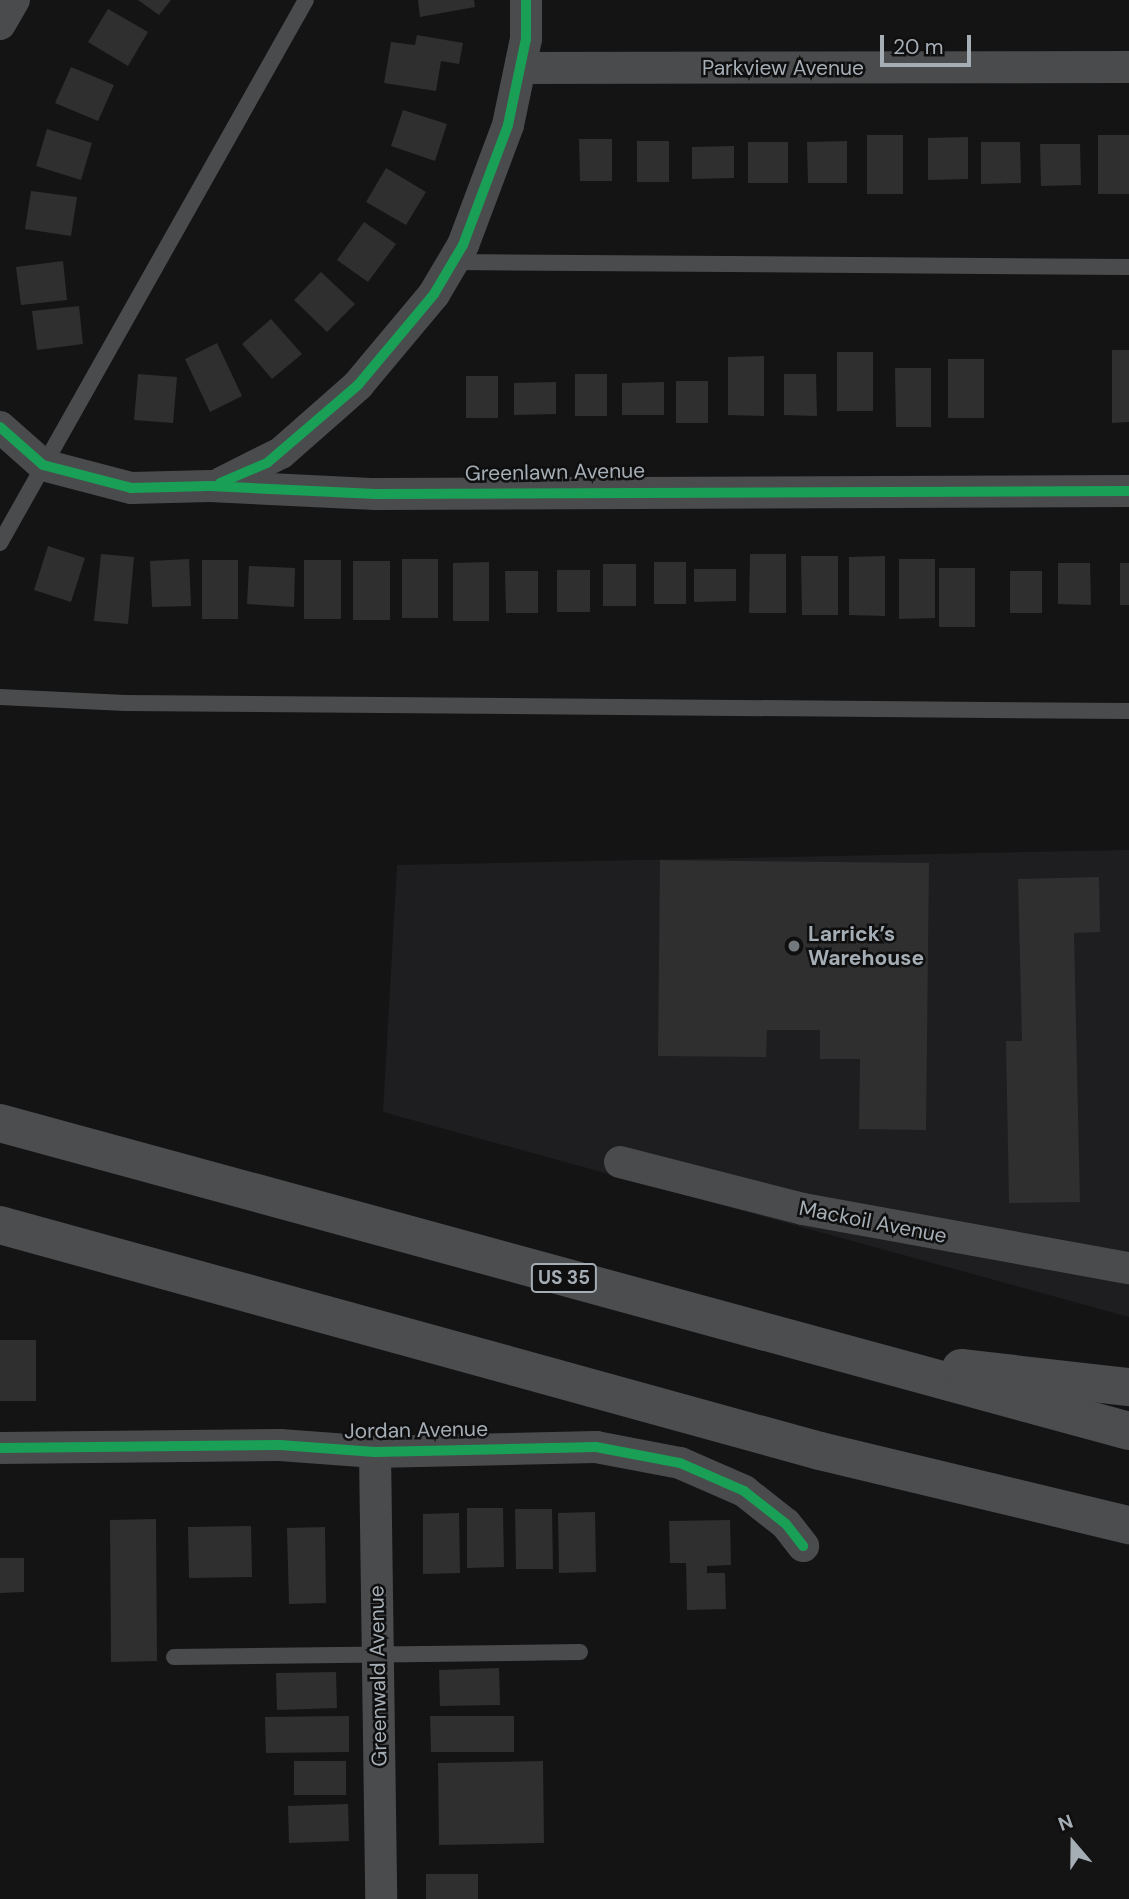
<!DOCTYPE html>
<html>
<head>
<meta charset="utf-8">
<style>
  body { margin:0 }
  #map { position:relative; width:1129px; height:1899px; overflow:hidden; background:#141415; font-family:"DM Sans",sans-serif }
  div>[style] { position:absolute }
  [style*='--x'] { left:calc(var(--x)*1px); top:calc(var(--y)*1px); width:calc(var(--w)*1px); rotate:calc(var(--a)*1deg) }
  .built>* { inset:0; background:#1e1e20 }
  .building>* { inset:0; background:#2f2f30 }
  .service>* { height:16px; margin:-8px; padding:0 8px; transform-origin:8px; border-radius:8px; background:#494b4d }
  .minor>* { height:32px; margin:-16px; padding:0 16px; transform-origin:16px; border-radius:16px; background:#494b4d }
  .motorway>* { height:38px; margin:-19px; padding:0 19px; transform-origin:19px; border-radius:19px; background:#4b4d4f }
  .cycleway>* { height:10px; margin:-5px; padding:0 5px; transform-origin:5px; border-radius:5px; background:#1a9f57 }
  .dots>* { width:19px; height:19px; translate:-50% -50%; box-sizing:border-box; border:4px solid #0f0f10; border-radius:50% }
  span { translate:-50% -50%; white-space:nowrap; text-align:center; line-height:1.15; -webkit-text-stroke:5px #0f0f10; paint-order:stroke }
  .shield-label span { padding:2px 5px; background:#0f0f10; border:2px solid; border-radius:5px; -webkit-text-stroke-width:0 }
  .shield-label { font-size:19px; color:#a6aeb5; font-weight:700 }
  .street-label { font-size:21px; color:#a6aeb5 }
  .poi-label { font-size:21px; color:#a6aeb5; font-weight:700 }
  .left { translate:0 -50%; text-align:left }
  .north { position:absolute; left:1038px; top:1808px; width:70px; height:70px; -webkit-text-stroke:5px #0f0f10; paint-order:stroke; rotate:340deg; font-size:19px; font-weight:700; line-height:28px; text-align:center; color:#a6aeb5 }
  .north::after { content:''; display:block; margin:auto; width:24px; height:32px; background:#a6aeb5; clip-path:polygon(50% 0,100% 100%,50% 72%,0 100%) }
  .scale { position:absolute; left:880px; top:35px; width:91px; height:32px; box-sizing:border-box; border:4px solid #a6aeb5; border-top:0; padding-left:9px; font-size:21px; line-height:24px; white-space:nowrap; color:#a6aeb5; -webkit-text-stroke:5px #0f0f10; paint-order:stroke }
</style>
</head>
<body>
<div id="map">
  <div class="built">
    <i style="clip-path:polygon(1129px 850px,1129px 1317px,383px 1112px,397px 865px)"></i>
  </div>
  <div class="building">
    <i style="clip-path:polygon(138px 0,171px 0,159px 15px)"></i>
    <i style="clip-path:polygon(418px 0,474px 0,475px 7px,420px 17px)"></i>
    <i style="clip-path:polygon(108px 9px,148px 32px,128px 66px,88px 42px)"></i>
    <i style="clip-path:polygon(417px 35px,463px 43px,459px 64px,441px 61px,436px 91px,384px 83px,391px 42px,415px 45px)"></i>
    <i style="clip-path:polygon(71px 67px,114px 85px,98px 121px,55px 103px)"></i>
    <i style="clip-path:polygon(403px 110px,447px 124px,435px 161px,391px 146px)"></i>
    <i style="clip-path:polygon(47px 129px,92px 143px,81px 180px,36px 166px)"></i>
    <i style="clip-path:polygon(867px 135px,903px 135px,903px 194px,867px 194px)"></i>
    <i style="clip-path:polygon(1098px 135px,1129px 135px,1129px 194px,1098px 194px)"></i>
    <i style="clip-path:polygon(968px 137px,968px 179px,928px 180px,928px 138px)"></i>
    <i style="clip-path:polygon(579px 139px,612px 139px,612px 181px,580px 181px)"></i>
    <i style="clip-path:polygon(637px 141px,669px 141px,669px 182px,637px 182px)"></i>
    <i style="clip-path:polygon(847px 141px,847px 183px,808px 183px,807px 142px)"></i>
    <i style="clip-path:polygon(748px 142px,788px 142px,788px 183px,748px 183px)"></i>
    <i style="clip-path:polygon(981px 142px,1020px 142px,1021px 183px,981px 184px)"></i>
    <i style="clip-path:polygon(1040px 144px,1080px 144px,1081px 185px,1041px 186px)"></i>
    <i style="clip-path:polygon(734px 146px,734px 178px,692px 179px,692px 147px)"></i>
    <i style="clip-path:polygon(386px 168px,426px 192px,406px 225px,366px 202px)"></i>
    <i style="clip-path:polygon(31px 191px,77px 197px,71px 236px,25px 229px)"></i>
    <i style="clip-path:polygon(364px 222px,396px 244px,368px 282px,337px 260px)"></i>
    <i style="clip-path:polygon(63px 261px,67px 300px,21px 305px,16px 267px)"></i>
    <i style="clip-path:polygon(321px 272px,355px 304px,327px 332px,294px 300px)"></i>
    <i style="clip-path:polygon(79px 306px,83px 344px,37px 350px,32px 311px)"></i>
    <i style="clip-path:polygon(271px 319px,302px 354px,272px 379px,242px 344px)"></i>
    <i style="clip-path:polygon(217px 343px,242px 396px,210px 412px,185px 359px)"></i>
    <i style="clip-path:polygon(1112px 350px,1129px 350px,1129px 422px,1112px 423px)"></i>
    <i style="clip-path:polygon(837px 352px,873px 352px,873px 411px,837px 411px)"></i>
    <i style="clip-path:polygon(764px 356px,764px 416px,728px 415px,728px 357px)"></i>
    <i style="clip-path:polygon(948px 359px,984px 359px,984px 418px,948px 418px)"></i>
    <i style="clip-path:polygon(895px 368px,931px 368px,931px 427px,896px 427px)"></i>
    <i style="clip-path:polygon(138px 374px,177px 377px,173px 423px,134px 420px)"></i>
    <i style="clip-path:polygon(575px 374px,607px 374px,607px 416px,575px 416px)"></i>
    <i style="clip-path:polygon(784px 374px,816px 374px,817px 416px,784px 415px)"></i>
    <i style="clip-path:polygon(466px 376px,498px 376px,498px 418px,466px 418px)"></i>
    <i style="clip-path:polygon(676px 381px,708px 381px,708px 423px,676px 423px)"></i>
    <i style="clip-path:polygon(556px 382px,556px 414px,514px 415px,514px 383px)"></i>
    <i style="clip-path:polygon(664px 382px,664px 415px,622px 415px,622px 383px)"></i>
    <i style="clip-path:polygon(48px 546px,85px 558px,71px 602px,34px 590px)"></i>
    <i style="clip-path:polygon(101px 554px,134px 557px,128px 624px,94px 621px)"></i>
    <i style="clip-path:polygon(750px 554px,786px 554px,786px 613px,749px 613px)"></i>
    <i style="clip-path:polygon(801px 556px,838px 556px,838px 615px,802px 615px)"></i>
    <i style="clip-path:polygon(885px 556px,885px 616px,849px 615px,849px 557px)"></i>
    <i style="clip-path:polygon(189px 559px,191px 606px,152px 607px,150px 561px)"></i>
    <i style="clip-path:polygon(402px 559px,438px 559px,438px 618px,402px 618px)"></i>
    <i style="clip-path:polygon(899px 559px,935px 559px,935px 618px,899px 619px)"></i>
    <i style="clip-path:polygon(202px 560px,238px 560px,238px 619px,202px 619px)"></i>
    <i style="clip-path:polygon(304px 560px,341px 560px,341px 619px,304px 619px)"></i>
    <i style="clip-path:polygon(353px 561px,390px 561px,390px 620px,353px 620px)"></i>
    <i style="clip-path:polygon(489px 562px,489px 621px,453px 621px,453px 563px)"></i>
    <i style="clip-path:polygon(654px 562px,686px 562px,686px 604px,654px 604px)"></i>
    <i style="clip-path:polygon(1058px 563px,1090px 563px,1091px 605px,1058px 604px)"></i>
    <i style="clip-path:polygon(1120px 563px,1129px 563px,1129px 605px,1120px 605px)"></i>
    <i style="clip-path:polygon(603px 564px,636px 564px,636px 606px,603px 606px)"></i>
    <i style="clip-path:polygon(249px 566px,295px 568px,294px 607px,247px 604px)"></i>
    <i style="clip-path:polygon(939px 568px,975px 568px,975px 627px,939px 627px)"></i>
    <i style="clip-path:polygon(694px 569px,736px 569px,736px 601px,694px 602px)"></i>
    <i style="clip-path:polygon(557px 570px,590px 570px,590px 612px,557px 612px)"></i>
    <i style="clip-path:polygon(505px 571px,538px 571px,538px 613px,506px 613px)"></i>
    <i style="clip-path:polygon(1010px 571px,1042px 571px,1042px 613px,1010px 613px)"></i>
    <i style="clip-path:polygon(660px 860px,929px 863px,926px 1130px,859px 1129px,860px 1059px,820px 1059px,820px 1030px,767px 1030px,766px 1057px,658px 1056px)"></i>
    <i style="clip-path:polygon(1099px 877px,1100px 932px,1074px 933px,1080px 1202px,1009px 1203px,1006px 1041px,1022px 1041px,1018px 879px)"></i>
    <i style="clip-path:polygon(0 1340px,36px 1340px,36px 1401px,0 1401px)"></i>
    <i style="clip-path:polygon(467px 1508px,503px 1508px,504px 1567px,467px 1568px)"></i>
    <i style="clip-path:polygon(515px 1509px,552px 1509px,553px 1569px,516px 1569px)"></i>
    <i style="clip-path:polygon(595px 1512px,596px 1572px,559px 1573px,558px 1513px)"></i>
    <i style="clip-path:polygon(459px 1513px,460px 1573px,423px 1574px,423px 1514px)"></i>
    <i style="clip-path:polygon(156px 1519px,157px 1661px,111px 1662px,110px 1520px)"></i>
    <i style="clip-path:polygon(730px 1520px,731px 1565px,707px 1566px,707px 1573px,725px 1573px,726px 1609px,687px 1610px,686px 1563px,670px 1563px,669px 1521px)"></i>
    <i style="clip-path:polygon(251px 1526px,252px 1577px,189px 1578px,188px 1527px)"></i>
    <i style="clip-path:polygon(325px 1527px,326px 1603px,289px 1604px,287px 1528px)"></i>
    <i style="clip-path:polygon(0 1558px,24px 1558px,24px 1592px,0 1593px)"></i>
    <i style="clip-path:polygon(499px 1668px,500px 1705px,440px 1706px,439px 1670px)"></i>
    <i style="clip-path:polygon(336px 1672px,337px 1708px,277px 1710px,276px 1673px)"></i>
    <i style="clip-path:polygon(349px 1716px,349px 1752px,266px 1753px,265px 1717px)"></i>
    <i style="clip-path:polygon(430px 1716px,514px 1716px,514px 1752px,431px 1752px)"></i>
    <i style="clip-path:polygon(294px 1761px,346px 1761px,346px 1795px,294px 1795px)"></i>
    <i style="clip-path:polygon(543px 1761px,544px 1843px,439px 1845px,438px 1763px)"></i>
    <i style="clip-path:polygon(348px 1804px,349px 1841px,289px 1843px,288px 1806px)"></i>
    <i style="clip-path:polygon(426px 1874px,478px 1874px,478px 1899px,426px 1899px)"></i>
  </div>
  <div class="service">
    <i style="--x:453;--y:262;--w:676;--a:0.42"></i>
    <i style="--x:0;--y:543;--w:623;--a:-60.6"></i>
    <i style="--x:0;--y:697;--w:125;--a:2.7"></i>
    <i style="--x:125;--y:703;--w:1004;--a:0.46"></i>
    <i style="--x:174;--y:1657;--w:406;--a:-0.7"></i>
  </div>
  <div class="minor">
    <i style="--x:0;--y:24;--w:28;--a:-60"></i>
    <i style="--x:521;--y:68;--w:608;--a:-0.09"></i>
    <i style="--x:0;--y:427;--w:57;--a:41.5"></i>
    <i style="--x:43;--y:465;--w:91;--a:14.6"></i>
    <i style="--x:131;--y:488;--w:79;--a:-1.5"></i>
    <i style="--x:210;--y:486;--w:166;--a:2.8"></i>
    <i style="--x:376;--y:494;--w:753;--a:-0.23"></i>
    <i style="--x:221;--y:483;--w:67;--a:-26.6"></i>
    <i style="--x:281;--y:453;--w:103;--a:-41.4"></i>
    <i style="--x:358;--y:385;--w:119;--a:-50.1"></i>
    <i style="--x:434;--y:294;--w:57;--a:-59.4"></i>
    <i style="--x:463;--y:245;--w:128;--a:-69.4"></i>
    <i style="--x:508;--y:125;--w:88;--a:-78.2"></i>
    <i style="--x:526;--y:39;--w:39;--a:-90"></i>
    <i style="--x:620;--y:1162;--w:189;--a:14.4"></i>
    <i style="--x:803;--y:1209;--w:331;--a:10.3"></i>
    <i style="--x:0;--y:1448;--w:280;--a:-0.6"></i>
    <i style="--x:280;--y:1445;--w:95;--a:4.2"></i>
    <i style="--x:375;--y:1452;--w:221;--a:-1.3"></i>
    <i style="--x:596;--y:1447;--w:86;--a:10.8"></i>
    <i style="--x:680;--y:1463;--w:70;--a:23.6"></i>
    <i style="--x:744;--y:1491;--w:53;--a:38.2"></i>
    <i style="--x:786;--y:1524;--w:28;--a:52"></i>
    <i style="--x:375;--y:1452;--w:447;--a:89.2"></i>
  </div>
  <div class="motorway">
    <i style="--x:0;--y:1123;--w:1170;--a:15.26"></i>
    <i style="--x:0;--y:1225;--w:851;--a:15.41"></i>
    <i style="--x:820;--y:1451;--w:318;--a:13.5"></i>
    <i style="--x:961;--y:1368;--w:169;--a:6.5"></i>
  </div>
  <div class="cycleway">
    <i style="--x:0;--y:427;--w:57;--a:41.5"></i>
    <i style="--x:43;--y:465;--w:91;--a:14.6"></i>
    <i style="--x:131;--y:488;--w:79;--a:-1.5"></i>
    <i style="--x:210;--y:486;--w:166;--a:2.8"></i>
    <i style="--x:376;--y:494;--w:753;--a:-0.23"></i>
    <i style="--x:220;--y:483;--w:51;--a:-23.1"></i>
    <i style="--x:267;--y:463;--w:120;--a:-40.6"></i>
    <i style="--x:358;--y:385;--w:119;--a:-50.1"></i>
    <i style="--x:434;--y:294;--w:57;--a:-59.4"></i>
    <i style="--x:463;--y:245;--w:128;--a:-69.4"></i>
    <i style="--x:508;--y:125;--w:88;--a:-78.2"></i>
    <i style="--x:526;--y:39;--w:39;--a:-90"></i>
    <i style="--x:0;--y:1448;--w:280;--a:-0.6"></i>
    <i style="--x:280;--y:1445;--w:95;--a:4.2"></i>
    <i style="--x:375;--y:1452;--w:221;--a:-1.3"></i>
    <i style="--x:596;--y:1447;--w:86;--a:10.8"></i>
    <i style="--x:680;--y:1463;--w:70;--a:23.6"></i>
    <i style="--x:744;--y:1491;--w:53;--a:38.2"></i>
    <i style="--x:786;--y:1524;--w:28;--a:52"></i>
  </div>
  <div class="dots">
    <i style="left:794px;top:946px;background:#73787d"></i>
  </div>
  <div class="shield-label">
    <span style="left:564px;top:1278px">US 35</span>
  </div>
  <div class="street-label">
    <span style="left:783px;top:68px">Parkview Avenue</span>
    <span style="left:555px;top:472px;rotate:-1deg">Greenlawn Avenue</span>
    <span style="left:873px;top:1222px;rotate:11deg">Mackoil Avenue</span>
    <span style="left:416px;top:1430px;rotate:-1deg">Jordan Avenue</span>
    <span style="left:378px;top:1676px;rotate:-91deg">Greenwald Avenue</span>
  </div>
  <div class="poi-label">
    <span class="left" style="left:808px;top:946px">Larrick’s<br>Warehouse</span>
  </div>
  <div class="north">N</div>
  <div class="scale">20 m</div>
</div>
</body>
</html>
